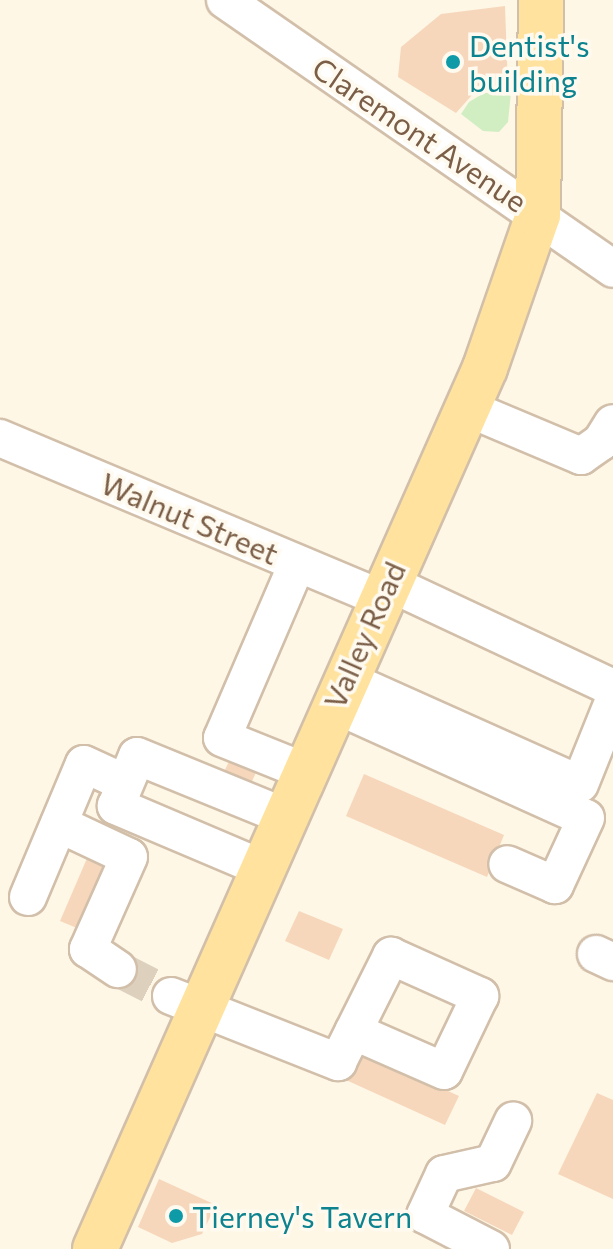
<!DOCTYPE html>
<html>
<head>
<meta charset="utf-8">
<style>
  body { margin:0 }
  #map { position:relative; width:613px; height:1249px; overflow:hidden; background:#fef7e6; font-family:Commissioner,sans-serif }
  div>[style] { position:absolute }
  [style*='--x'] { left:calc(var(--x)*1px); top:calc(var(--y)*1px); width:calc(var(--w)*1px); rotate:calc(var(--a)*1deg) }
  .green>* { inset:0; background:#d1eec3 }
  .building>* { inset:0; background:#f7d7bb }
  .minor-tunnel>* { height:36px; margin-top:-18px; transform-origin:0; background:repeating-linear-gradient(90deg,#ddd1be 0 36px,transparent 0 54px) }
  .roads { filter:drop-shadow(2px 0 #d2bfaa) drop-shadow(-2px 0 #d2bfaa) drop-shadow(0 2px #d2bfaa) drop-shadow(0 -2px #d2bfaa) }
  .minor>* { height:36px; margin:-18px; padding:0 18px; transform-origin:18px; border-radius:18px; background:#fff }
  .major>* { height:44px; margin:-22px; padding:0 22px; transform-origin:22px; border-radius:22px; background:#ffe29d }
  .dots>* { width:22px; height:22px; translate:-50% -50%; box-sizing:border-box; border:4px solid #fffaef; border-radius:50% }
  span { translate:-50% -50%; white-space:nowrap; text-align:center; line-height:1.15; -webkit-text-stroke:7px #fffaef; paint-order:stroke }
  .culture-label { font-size:30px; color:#0d838f }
  .left { translate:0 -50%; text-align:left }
  .street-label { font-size:30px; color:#7b5e47 }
</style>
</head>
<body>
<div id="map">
  <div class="green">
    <i style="clip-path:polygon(511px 92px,508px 122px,499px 132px,483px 131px,461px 114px,469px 102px,484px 93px)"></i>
  </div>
  <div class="building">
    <i style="clip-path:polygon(505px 6px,508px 87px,480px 86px,456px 113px,398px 77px,401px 47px,441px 14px)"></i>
    <i style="clip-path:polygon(237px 745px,263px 757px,248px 790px,221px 778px)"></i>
    <i style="clip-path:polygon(364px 774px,504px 835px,487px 877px,346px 816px)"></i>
    <i style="clip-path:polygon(91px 849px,115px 859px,84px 931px,60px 921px)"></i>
    <i style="clip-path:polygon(299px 911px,343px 929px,329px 960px,285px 941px)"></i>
    <i style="clip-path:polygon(360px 1051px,459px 1096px,445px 1125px,346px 1080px)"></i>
    <i style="clip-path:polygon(597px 1093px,613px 1100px,613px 1199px,558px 1174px)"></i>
    <i style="clip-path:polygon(159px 1179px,216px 1205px,202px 1234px,172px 1243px,138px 1227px)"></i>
    <i style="clip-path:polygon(476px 1188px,524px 1212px,512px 1235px,464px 1211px)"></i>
  </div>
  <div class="minor-tunnel">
    <i style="--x:118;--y:969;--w:59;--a:27"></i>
  </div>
  <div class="roads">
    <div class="minor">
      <i style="--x:225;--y:0;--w:472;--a:34.7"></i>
      <i style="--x:467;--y:408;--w:124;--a:22.8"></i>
      <i style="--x:581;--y:456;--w:24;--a:-35"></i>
      <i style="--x:601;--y:442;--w:22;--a:-58"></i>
      <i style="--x:0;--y:438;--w:413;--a:22.8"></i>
      <i style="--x:297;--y:564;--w:189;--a:113.3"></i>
      <i style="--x:222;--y:738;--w:88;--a:21.9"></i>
      <i style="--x:387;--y:582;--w:250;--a:25.1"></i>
      <i style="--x:345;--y:679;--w:257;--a:24.1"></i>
      <i style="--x:580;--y:784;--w:88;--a:-68.1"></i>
      <i style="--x:333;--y:704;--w:277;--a:24.3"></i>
      <i style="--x:586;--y:818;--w:74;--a:114.8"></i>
      <i style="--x:555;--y:885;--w:52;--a:-156.4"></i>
      <i style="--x:59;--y:824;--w:77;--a:25.2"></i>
      <i style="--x:129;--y:857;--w:101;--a:114"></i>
      <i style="--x:88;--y:949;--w:36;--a:34"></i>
      <i style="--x:262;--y:868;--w:159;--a:-157"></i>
      <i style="--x:116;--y:806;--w:54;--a:-67.2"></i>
      <i style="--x:137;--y:756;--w:159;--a:22.2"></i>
      <i style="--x:28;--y:897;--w:144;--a:-67.2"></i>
      <i style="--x:84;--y:764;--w:45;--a:24.9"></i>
      <i style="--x:596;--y:954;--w:19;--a:25"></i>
      <i style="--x:171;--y:996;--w:180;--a:21.6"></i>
      <i style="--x:338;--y:1062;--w:119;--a:-63.4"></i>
      <i style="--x:391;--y:956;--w:98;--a:24.2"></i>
      <i style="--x:480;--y:996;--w:83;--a:115.6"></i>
      <i style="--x:444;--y:1071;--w:99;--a:-156.3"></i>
      <i style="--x:491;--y:1249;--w:74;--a:-152.7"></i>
      <i style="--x:425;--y:1215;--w:45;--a:-65.1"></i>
      <i style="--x:444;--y:1174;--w:50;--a:-12.7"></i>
      <i style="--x:493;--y:1163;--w:47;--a:-64.5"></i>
    </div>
    <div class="major">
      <i style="--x:95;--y:1249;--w:963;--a:-66.12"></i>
      <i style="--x:485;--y:368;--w:162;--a:-70.9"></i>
      <i style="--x:538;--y:215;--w:215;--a:-89.2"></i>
    </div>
  </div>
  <div class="dots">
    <i style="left:453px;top:62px;background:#0f9aa8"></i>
    <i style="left:176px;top:1216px;background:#0f9aa8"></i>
  </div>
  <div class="culture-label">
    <span class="left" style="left:469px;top:62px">Dentist's<br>building</span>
    <span class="left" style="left:192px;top:1216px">Tierney's Tavern</span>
  </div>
  <div class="street-label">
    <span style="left:420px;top:134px;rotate:34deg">Claremont Avenue</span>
    <span style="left:190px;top:518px;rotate:23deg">Walnut Street</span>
    <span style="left:364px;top:635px;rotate:-66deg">Valley Road</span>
  </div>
</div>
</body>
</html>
